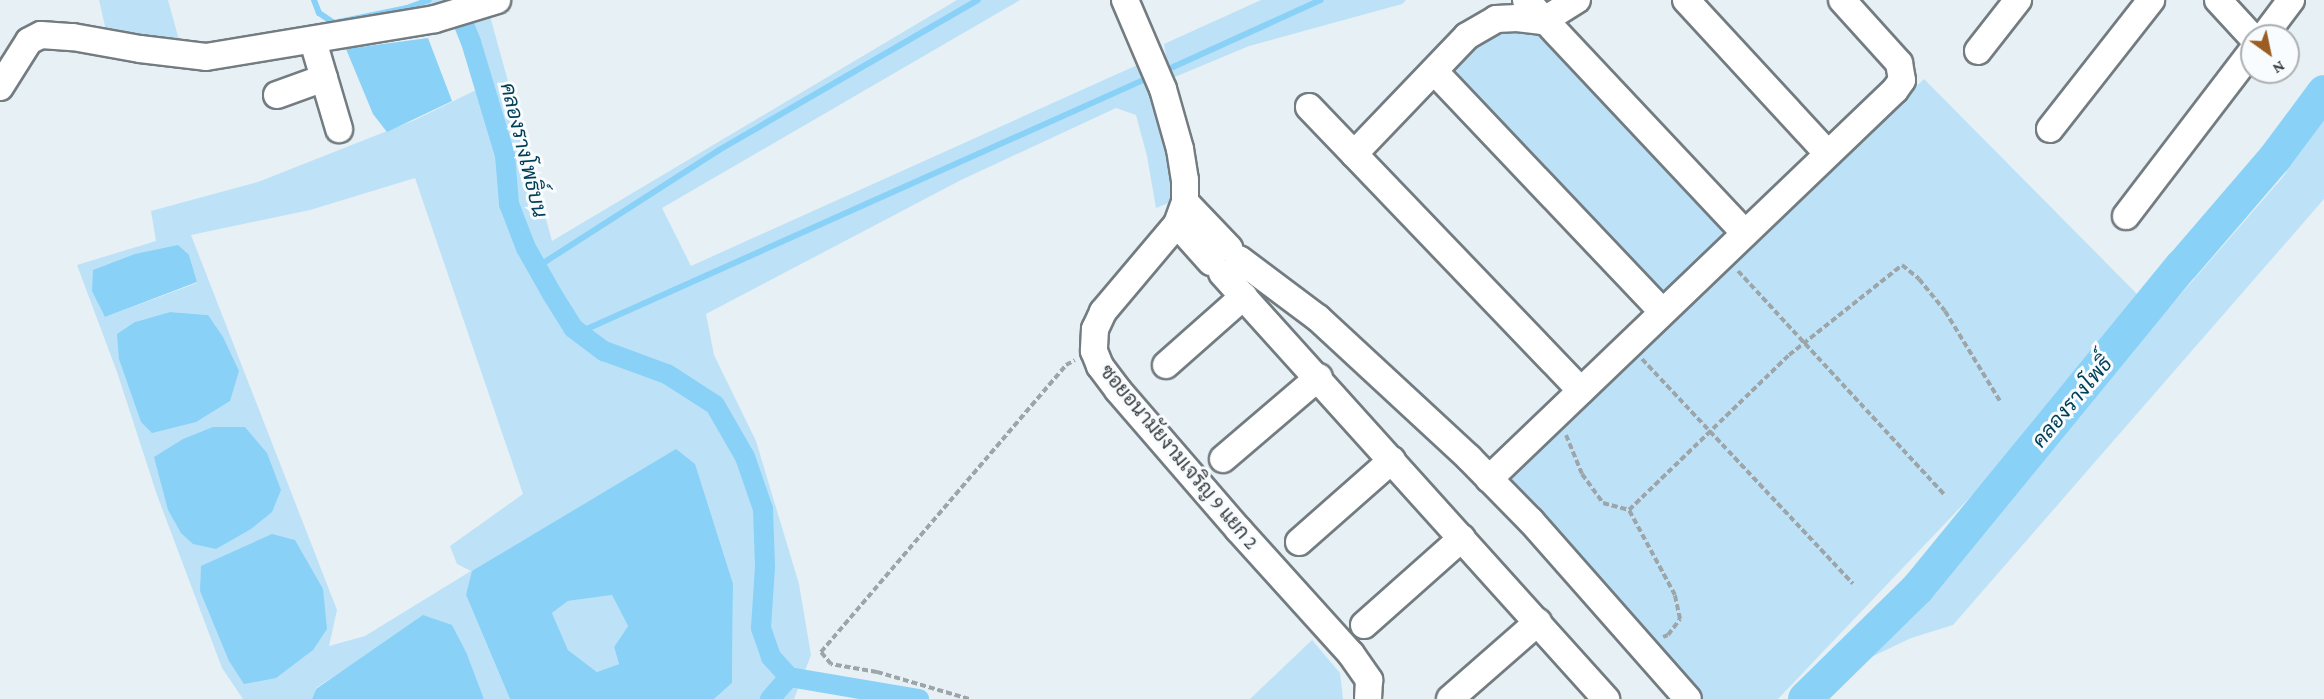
<!DOCTYPE html>
<html>
<head>
<meta charset="utf-8">
<style>
  body { margin:0 }
  #map { position:relative; width:2324px; height:699px; overflow:hidden; background:#e6f0f5; font-family:"Crimson Pro",Sarabun,serif }
  div>[style] { position:absolute }
  [style*='--x'] { left:calc(var(--x)*1px); top:calc(var(--y)*1px); width:calc(var(--w)*1px); rotate:calc(var(--a)*1deg) }
  .green>* { inset:0; background:#bde2f7 }
  .water>* { inset:0; background:#89d1f7 }
  .stream>* { height:6px; margin:-3px; padding:0 3px; transform-origin:3px; border-radius:3px; background:#89d1f7 }
  .canal>* { height:20px; margin:-10px; padding:0 10px; transform-origin:10px; border-radius:10px; background:#89d1f7 }
  .river>* { height:34px; margin:-17px; padding:0 17px; transform-origin:17px; border-radius:17px; background:#89d1f7 }
  .path>* { height:4px; margin-top:-2px; transform-origin:0; background:repeating-linear-gradient(90deg,#9da5a8 0 6px,transparent 0 9px) }
  .roads { filter:drop-shadow(2px 0 #737c81) drop-shadow(-2px 0 #737c81) drop-shadow(0 2px #737c81) drop-shadow(0 -2px #737c81) }
  .minor>* { height:26px; margin:-13px; padding:0 13px; transform-origin:13px; border-radius:13px; background:#fff }
  span { translate:-50% -50%; white-space:nowrap; text-align:center; line-height:1.15; -webkit-text-stroke:6px #f8fcfe; paint-order:stroke }
  .street-label { font-size:20px; color:#393d3f }
  .water-label { font-size:21px; color:#003e57; font-style:italic }
  .north { position:absolute; left:2240px; top:24px; width:60px; height:60px; box-sizing:border-box; background:#f8fcfe; border:2px solid #acb0b2; border-radius:50%; rotate:147deg; font-size:16px; font-weight:700; line-height:24px; text-align:center; color:#393d3f }
  .north::after { content:''; display:block; margin:auto; width:21px; height:27px; background:#9b5d22; clip-path:polygon(50% 0,100% 100%,50% 72%,0 100%) }
</style>
</head>
<body>
<div id="map">
  <div class="green">
    <i style="clip-path:polygon(99px 0,168px 0,181px 47px,107px 35px)"></i>
    <i style="clip-path:polygon(evenodd,424px 0,476px 0,490px 16px,552px 241px,957px 0,1020px 0,662px 208px,691px 266px,1135px 66px,1145px 66px,1175px 165px,1171px 202px,1156px 208px,1147px 156px,1136px 115px,1116px 108px,961px 180px,706px 314px,714px 355px,756px 441px,799px 584px,811px 655px,794px 699px,714px 699px,732px 683px,733px 584px,466px 595px,510px 699px,484px 699px,467px 654px,347px 668px,316px 688px,312px 699px,243px 699px,222px 668px,157px 495px,117px 372px,77px 265px,156px 241px,151px 211px,258px 182px,415px 120px,478px 89px,448px 8px,430px 13px,424px 0,415px 178px,523px 494px,450px 546px,457px 564px,471px 571px,365px 636px,329px 646px,337px 610px,191px 235px,310px 210px,415px 178px,424px 0,189px 255px,197px 283px,105px 317px,189px 255px,424px 0,170px 312px,208px 315px,135px 322px,170px 312px)"></i>
    <i style="clip-path:polygon(1261px 0,1406px 0,1402px 4px,1249px 46px,1170px 79px,1164px 44px)"></i>
    <i style="clip-path:polygon(1499px 32px,1530px 33px,1549px 38px,1733px 231px,1662px 299px,1448px 70px)"></i>
    <i style="clip-path:polygon(1924px 79px,2137px 294px,2148px 294px,1975px 492px,1778px 699px,1699px 699px,1506px 481px)"></i>
    <i style="clip-path:polygon(2324px 120px,2324px 199px,1953px 625px,1911px 638px,1861px 662px,2282px 178px)"></i>
    <i style="clip-path:polygon(612px 595px,628px 626px,614px 647px,619px 664px,597px 672px,568px 650px,552px 613px,568px 601px)"></i>
    <i style="clip-path:polygon(1312px 640px,1340px 673px,1343px 699px,1250px 699px)"></i>
  </div>
  <div class="water">
    <i style="clip-path:polygon(428px 38px,452px 101px,387px 132px,373px 114px,346px 49px)"></i>
    <i style="clip-path:polygon(178px 245px,189px 255px,197px 282px,105px 317px,92px 291px,93px 270px,135px 254px)"></i>
    <i style="clip-path:polygon(170px 312px,208px 315px,223px 337px,239px 371px,230px 401px,196px 422px,152px 433px,141px 422px,119px 359px,117px 334px,135px 322px)"></i>
    <i style="clip-path:polygon(213px 427px,245px 427px,267px 453px,281px 490px,272px 512px,251px 529px,216px 549px,193px 544px,181px 533px,168px 510px,154px 457px,183px 439px)"></i>
    <i style="clip-path:polygon(evenodd,676px 449px,695px 464px,733px 584px,732px 683px,714px 699px,510px 699px,466px 595px,472px 571px,676px 449px,612px 595px,628px 626px,614px 647px,619px 664px,597px 672px,568px 650px,552px 613px,568px 601px,612px 595px)"></i>
    <i style="clip-path:polygon(272px 534px,295px 540px,323px 589px,327px 629px,313px 650px,276px 678px,244px 684px,229px 661px,200px 591px,201px 566px)"></i>
    <i style="clip-path:polygon(423px 615px,452px 625px,467px 654px,484px 699px,312px 699px,316px 689px)"></i>
  </div>
  <div class="stream">
    <i style="--x:314;--y:0;--w:14;--a:69"></i>
    <i style="--x:319;--y:13;--w:18;--a:34"></i>
    <i style="--x:334;--y:23;--w:75;--a:-11.6"></i>
    <i style="--x:407;--y:8;--w:23;--a:-20"></i>
    <i style="--x:1173;--y:67;--w:162;--a:-24.4"></i>
    <i style="--x:537;--y:267;--w:216;--a:-32.7"></i>
    <i style="--x:719;--y:150;--w:299;--a:-30.1"></i>
    <i style="--x:580;--y:332;--w:615;--a:-24.1"></i>
  </div>
  <div class="canal">
    <i style="--x:454;--y:0;--w:45;--a:68"></i>
    <i style="--x:471;--y:42;--w:118;--a:73.3"></i>
    <i style="--x:505;--y:155;--w:49;--a:85.3"></i>
    <i style="--x:509;--y:204;--w:47;--a:68.9"></i>
    <i style="--x:526;--y:248;--w:53;--a:60.5"></i>
    <i style="--x:552;--y:294;--w:40;--a:58"></i>
    <i style="--x:573;--y:328;--w:39;--a:37"></i>
    <i style="--x:604;--y:351;--w:67;--a:20.1"></i>
    <i style="--x:667;--y:374;--w:57;--a:32.9"></i>
    <i style="--x:715;--y:405;--w:60;--a:60"></i>
    <i style="--x:745;--y:457;--w:55;--a:70.9"></i>
    <i style="--x:763;--y:509;--w:58;--a:88"></i>
    <i style="--x:765;--y:567;--w:61;--a:93.8"></i>
    <i style="--x:761;--y:628;--w:31;--a:71"></i>
    <i style="--x:771;--y:657;--w:27;--a:48"></i>
    <i style="--x:789;--y:677;--w:132;--a:9.6"></i>
    <i style="--x:770;--y:699;--w:29;--a:-49"></i>
  </div>
  <div class="river">
    <i style="--x:1805;--y:699;--w:158;--a:-44.5"></i>
    <i style="--x:1918;--y:588;--w:416;--a:-50.7"></i>
    <i style="--x:2182;--y:266;--w:143;--a:-49.3"></i>
    <i style="--x:2275;--y:158;--w:82;--a:-53.4"></i>
  </div>
  <div class="path">
    <i style="--x:1738;--y:271;--w:304;--a:47.3"></i>
    <i style="--x:1642;--y:359;--w:308;--a:46.8"></i>
    <i style="--x:1566;--y:435;--w:42;--a:67.7"></i>
    <i style="--x:1582;--y:474;--w:36;--a:54"></i>
    <i style="--x:1603;--y:503;--w:27;--a:15"></i>
    <i style="--x:1663;--y:637;--w:5;--a:-22"></i>
    <i style="--x:1668;--y:635;--w:20;--a:-53"></i>
    <i style="--x:1680;--y:619;--w:25;--a:-102"></i>
    <i style="--x:1675;--y:595;--w:97;--a:-118.4"></i>
    <i style="--x:1629;--y:510;--w:223;--a:-44.1"></i>
    <i style="--x:1789;--y:355;--w:144;--a:-38.5"></i>
    <i style="--x:1902;--y:265;--w:22;--a:39"></i>
    <i style="--x:1919;--y:279;--w:41;--a:50.9"></i>
    <i style="--x:1945;--y:311;--w:105;--a:58.6"></i>
    <i style="--x:969;--y:699;--w:96;--a:-163.6"></i>
    <i style="--x:877;--y:672;--w:47;--a:-170.1"></i>
    <i style="--x:831;--y:664;--w:16;--a:-130"></i>
    <i style="--x:821;--y:652;--w:377;--a:-49.5"></i>
    <i style="--x:1066;--y:365;--w:10;--a:-29"></i>
  </div>
  <div class="roads">
    <div class="minor">
      <i style="--x:1125;--y:0;--w:97;--a:66.9"></i>
      <i style="--x:1163;--y:89;--w:62;--a:74.2"></i>
      <i style="--x:1180;--y:149;--w:31;--a:81"></i>
      <i style="--x:1185;--y:180;--w:22;--a:90"></i>
      <i style="--x:1185;--y:202;--w:23;--a:110"></i>
      <i style="--x:1177;--y:224;--w:115;--a:130.1"></i>
      <i style="--x:1103;--y:312;--w:19;--a:115"></i>
      <i style="--x:1095;--y:329;--w:22;--a:93"></i>
      <i style="--x:1094;--y:351;--w:16;--a:68"></i>
      <i style="--x:1100;--y:366;--w:30;--a:53"></i>
      <i style="--x:1118;--y:390;--w:184;--a:49.2"></i>
      <i style="--x:1238;--y:529;--w:169;--a:47.9"></i>
      <i style="--x:1351;--y:654;--w:32;--a:55"></i>
      <i style="--x:1369;--y:680;--w:19;--a:93"></i>
      <i style="--x:1526;--y:0;--w:320;--a:46.8"></i>
      <i style="--x:1686;--y:0;--w:209;--a:47.3"></i>
      <i style="--x:2218;--y:0;--w:50;--a:47.4"></i>
      <i style="--x:2264;--y:36;--w:45;--a:-53.1"></i>
      <i style="--x:313;--y:41;--w:92;--a:73.5"></i>
      <i style="--x:1978;--y:51;--w:65;--a:-51.9"></i>
      <i style="--x:1434;--y:71;--w:332;--a:46.5"></i>
      <i style="--x:0;--y:87;--w:54;--a:-57.8"></i>
      <i style="--x:29;--y:41;--w:13;--a:-27"></i>
      <i style="--x:41;--y:35;--w:32;--a:4"></i>
      <i style="--x:73;--y:37;--w:68;--a:10.2"></i>
      <i style="--x:140;--y:49;--w:66;--a:6.9"></i>
      <i style="--x:206;--y:57;--w:232;--a:-9.4"></i>
      <i style="--x:435;--y:19;--w:65;--a:-17"></i>
      <i style="--x:277;--y:95;--w:50;--a:-19.9"></i>
      <i style="--x:1309;--y:107;--w:393;--a:46.2"></i>
      <i style="--x:2050;--y:129;--w:164;--a:-51.9"></i>
      <i style="--x:1354;--y:154;--w:163;--a:-46.2"></i>
      <i style="--x:1467;--y:36;--w:34;--a:-30"></i>
      <i style="--x:1496;--y:19;--w:21;--a:-3"></i>
      <i style="--x:1517;--y:18;--w:26;--a:7"></i>
      <i style="--x:1543;--y:21;--w:40;--a:-32"></i>
      <i style="--x:1185;--y:202;--w:64;--a:46.3"></i>
      <i style="--x:2126;--y:216;--w:208;--a:-52.6"></i>
      <i style="--x:1177;--y:224;--w:51;--a:48.2"></i>
      <i style="--x:1239;--y:259;--w:99;--a:36.8"></i>
      <i style="--x:1318;--y:318;--w:206;--a:42.8"></i>
      <i style="--x:1469;--y:458;--w:88;--a:45.5"></i>
      <i style="--x:1531;--y:521;--w:237;--a:48.6"></i>
      <i style="--x:1222;--y:273;--w:574;--a:47.97"></i>
      <i style="--x:1166;--y:365;--w:104;--a:-41.5"></i>
      <i style="--x:1223;--y:459;--w:126;--a:-40.5"></i>
      <i style="--x:1489;--y:479;--w:562;--a:-43.77"></i>
      <i style="--x:1895;--y:90;--w:12;--a:-55"></i>
      <i style="--x:1902;--y:80;--w:17;--a:-100"></i>
      <i style="--x:1899;--y:63;--w:85;--a:-132.1"></i>
      <i style="--x:1299;--y:542;--w:124;--a:-41.4"></i>
      <i style="--x:1364;--y:625;--w:131;--a:-41.6"></i>
      <i style="--x:1450;--y:699;--w:117;--a:-41.2"></i>
    </div>
  </div>
  <div class="street-label">
    <span style="left:1179px;top:457px;rotate:50deg">ซอยอนามัยงามเจริญ 9 แยก 2</span>
  </div>
  <div class="water-label">
    <span style="left:524px;top:150px;rotate:76deg">คลองรางโพธิ์บน</span>
    <span style="left:2072px;top:402px;rotate:-50deg">คลองรางโพธิ์</span>
  </div>
  <div class="north">N</div>
</div>
</body>
</html>
